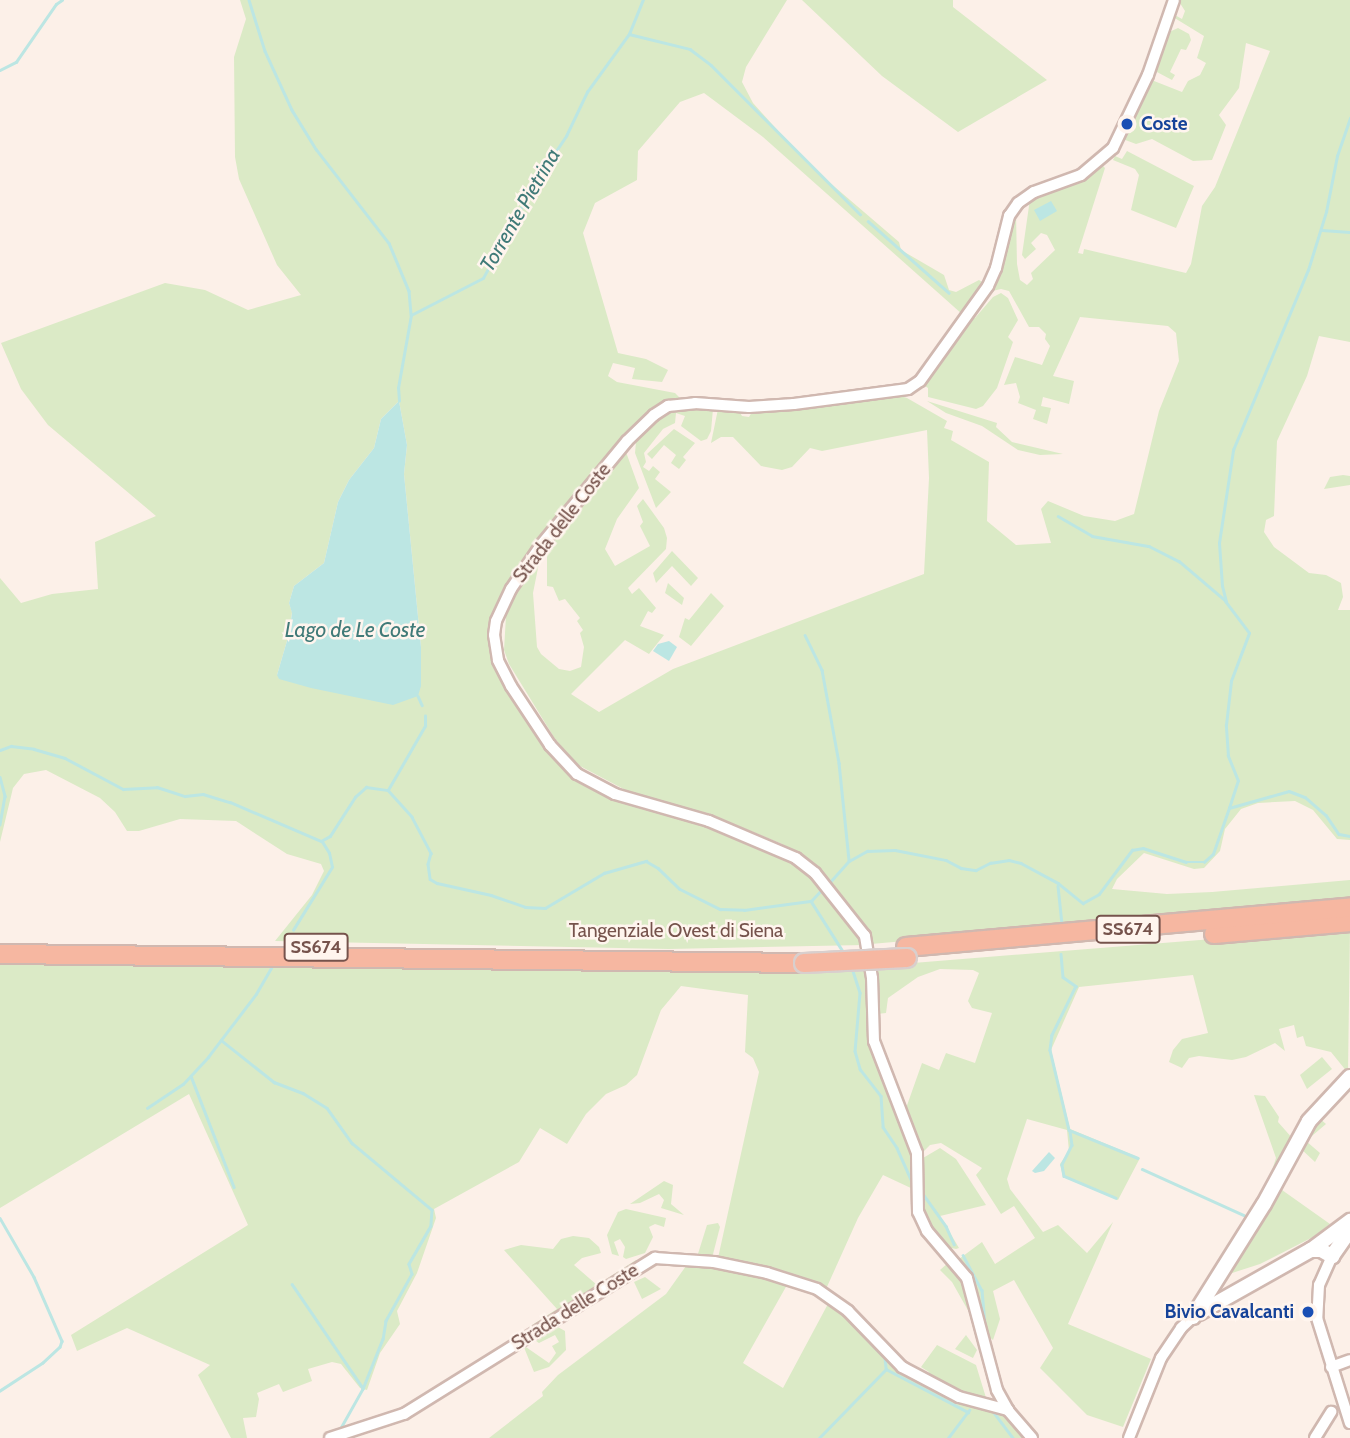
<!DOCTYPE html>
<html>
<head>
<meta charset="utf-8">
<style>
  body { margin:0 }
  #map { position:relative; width:1350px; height:1438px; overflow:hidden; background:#fcf0e8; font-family:Cabin,sans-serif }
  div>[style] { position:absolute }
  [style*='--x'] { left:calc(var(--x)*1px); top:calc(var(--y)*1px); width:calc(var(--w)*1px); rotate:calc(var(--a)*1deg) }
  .green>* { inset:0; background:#dbeac6 }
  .water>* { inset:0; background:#bce6e3 }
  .stream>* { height:2.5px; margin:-1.25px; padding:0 1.25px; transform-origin:1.25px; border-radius:1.25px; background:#bce6e3 }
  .roads { filter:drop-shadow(2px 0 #d0b8b0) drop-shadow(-2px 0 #d0b8b0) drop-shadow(0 2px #d0b8b0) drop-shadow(0 -2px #d0b8b0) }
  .minor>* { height:10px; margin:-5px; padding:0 5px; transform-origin:5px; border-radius:5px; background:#fff }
  .tertiary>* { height:14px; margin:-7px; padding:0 7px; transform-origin:7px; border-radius:7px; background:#fff }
  .trunk>* { height:18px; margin:-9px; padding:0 9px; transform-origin:9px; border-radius:9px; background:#f6b7a1 }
  .bridges { filter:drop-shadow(2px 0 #d9cfcd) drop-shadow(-2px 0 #d9cfcd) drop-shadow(0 2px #d9cfcd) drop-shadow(0 -2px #d9cfcd) }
  .trunk-bridge>* { height:18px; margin:-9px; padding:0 9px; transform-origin:9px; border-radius:9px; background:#f6b7a1 }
  .dots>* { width:19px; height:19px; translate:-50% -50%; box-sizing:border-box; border:4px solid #fff5ee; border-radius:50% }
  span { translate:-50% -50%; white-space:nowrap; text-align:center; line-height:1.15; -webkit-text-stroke:5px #fff5ee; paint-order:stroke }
  .shield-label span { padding:2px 5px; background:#fff5ee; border:2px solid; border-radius:5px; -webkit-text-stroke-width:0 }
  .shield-label { font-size:18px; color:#76534c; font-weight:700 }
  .transit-label { font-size:19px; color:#164399; font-weight:700 }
  .left { translate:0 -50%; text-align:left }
  .right { translate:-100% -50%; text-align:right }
  .street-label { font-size:19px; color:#76534c }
  .water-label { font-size:21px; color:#407a78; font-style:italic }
</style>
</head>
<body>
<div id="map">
  <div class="green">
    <i style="clip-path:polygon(evenodd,240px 0,787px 0,746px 67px,742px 82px,753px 103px,808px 164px,899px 242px,901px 250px,944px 275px,949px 290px,956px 292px,979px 280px,985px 284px,962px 314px,763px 137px,704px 93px,680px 102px,638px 151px,637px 180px,595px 203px,583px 233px,618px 353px,646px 359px,668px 370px,662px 382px,632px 379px,635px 368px,613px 363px,608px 376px,617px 382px,675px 393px,680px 398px,652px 412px,620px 442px,509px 584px,493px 652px,569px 770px,778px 852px,807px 870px,864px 945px,669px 949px,275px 941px,312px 895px,324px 871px,321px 864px,287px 854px,236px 821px,180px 819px,139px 831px,127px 831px,115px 812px,100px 798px,46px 770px,24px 774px,13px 788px,0 842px,0 578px,21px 603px,52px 594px,98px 589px,95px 542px,156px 516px,48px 425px,21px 389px,1px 343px,165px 283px,205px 290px,248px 310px,301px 295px,277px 265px,239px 179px,235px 157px,234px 57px,246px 19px,240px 0,399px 401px,407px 445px,404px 474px,421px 647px,421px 686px,277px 675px,289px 634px,292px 612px,289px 603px,294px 586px,324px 563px,338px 502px,349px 480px,374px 448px,381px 419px,399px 401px)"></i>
    <i style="clip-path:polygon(802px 0,953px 0,953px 7px,1047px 80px,958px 132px,882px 76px)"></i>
    <i style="clip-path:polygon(1178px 0,1350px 0,1350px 342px,1319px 336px,1307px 376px,1277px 441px,1274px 516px,1266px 520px,1264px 532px,1274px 547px,1309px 573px,1326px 575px,1341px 583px,1343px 597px,1338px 610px,1350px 610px,1350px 840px,1337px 839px,1313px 810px,1295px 801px,1258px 803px,1241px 809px,1225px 829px,1220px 851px,1204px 868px,1194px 869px,1144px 853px,1117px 879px,1112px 889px,1167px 894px,1212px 892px,1350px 880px,1350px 902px,871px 944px,819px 870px,782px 844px,707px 813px,635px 795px,578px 765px,555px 739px,509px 664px,504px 650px,506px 616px,523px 578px,540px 558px,533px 593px,537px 647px,541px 654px,559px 669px,570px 671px,581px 667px,584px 647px,580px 633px,583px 630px,577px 621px,580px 618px,565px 599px,559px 601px,553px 587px,547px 586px,547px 549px,626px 452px,639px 488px,617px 519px,605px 549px,615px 566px,650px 546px,640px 526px,643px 522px,637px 506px,643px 499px,664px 528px,667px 538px,666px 549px,628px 588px,632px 594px,639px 588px,656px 608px,652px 613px,648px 611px,640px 626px,664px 635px,649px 654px,625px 640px,571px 694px,599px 712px,673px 669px,924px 574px,929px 478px,927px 430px,822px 451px,810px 448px,792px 467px,782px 470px,761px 466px,733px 437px,721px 437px,711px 443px,718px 409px,739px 411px,742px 416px,749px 417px,752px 412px,797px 409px,894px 394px,907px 398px,947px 421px,944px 428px,953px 431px,951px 440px,989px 462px,987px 521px,1016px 545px,1051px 543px,1041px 509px,1048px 501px,1084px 516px,1115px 521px,1134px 514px,1159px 411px,1179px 361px,1176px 333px,1168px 326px,1080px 317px,1053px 376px,1074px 381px,1069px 404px,1043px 397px,1041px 406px,1051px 408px,1047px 424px,1033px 419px,1036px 410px,1018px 403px,1020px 397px,1016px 383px,1004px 385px,1015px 357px,1042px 365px,1050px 346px,1045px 339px,1046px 334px,1039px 327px,1029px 327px,1009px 291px,1001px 289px,988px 292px,1009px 226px,1016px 213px,1017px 264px,1020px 280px,1027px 285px,1033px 279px,1031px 273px,1055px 250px,1047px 235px,1041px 233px,1031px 243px,1036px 249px,1025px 259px,1022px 255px,1030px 199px,1083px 178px,1102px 165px,1105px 168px,1078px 253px,1083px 254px,1084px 249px,1186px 273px,1191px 264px,1202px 206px,1215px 187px,1270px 51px,1246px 43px,1239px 88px,1219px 115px,1226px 125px,1212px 160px,1193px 161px,1152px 139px,1136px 144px,1120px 138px,1149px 79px,1182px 92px,1188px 81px,1200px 75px,1206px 63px,1197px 58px,1204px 36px,1173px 17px,1173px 14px,1182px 19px,1185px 11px)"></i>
    <i style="clip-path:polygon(1178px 28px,1189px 34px,1191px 40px,1186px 50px,1181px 49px,1170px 72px,1175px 75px,1172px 80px,1155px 71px,1167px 33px)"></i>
    <i style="clip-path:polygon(1127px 151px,1194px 186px,1176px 228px,1131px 210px,1139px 175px,1135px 169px,1113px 160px,1115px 156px,1122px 159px)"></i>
    <i style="clip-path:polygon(1001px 293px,1008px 298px,1018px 320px,1008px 337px,1013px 342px,997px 388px,983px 406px,976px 409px,928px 397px,928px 388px,925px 386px,928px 377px,969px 317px,975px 318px,993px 297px)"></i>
    <i style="clip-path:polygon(927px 401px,997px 423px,996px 427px,1012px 442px,1063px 454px,1040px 455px,1018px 450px,982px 426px,946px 413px)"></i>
    <i style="clip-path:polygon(695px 407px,713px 409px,711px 431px,707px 439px,701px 441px,681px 426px,685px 416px,676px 413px,675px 423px,663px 429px,644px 453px,646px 462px,643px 467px,649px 471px,653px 466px,660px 472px,655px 479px,671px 492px,656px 508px,635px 453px,636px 442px,661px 417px,671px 412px)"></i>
    <i style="clip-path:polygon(674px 429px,695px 443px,683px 457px,686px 460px,679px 469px,671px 463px,676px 455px,664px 445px,652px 459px,647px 454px)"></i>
    <i style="clip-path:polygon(1343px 475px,1350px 476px,1350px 485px,1324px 489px,1330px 477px)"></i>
    <i style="clip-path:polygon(672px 551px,698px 578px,691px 586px,672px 566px,656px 583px,653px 573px)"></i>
    <i style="clip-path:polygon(668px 583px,684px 598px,682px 605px,665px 593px)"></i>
    <i style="clip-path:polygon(711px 593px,724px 606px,691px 646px,679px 637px,685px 618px,689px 620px)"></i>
    <i style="clip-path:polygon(1350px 928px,1348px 1073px,1331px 1052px,1306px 1046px,1303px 1036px,1297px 1038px,1294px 1025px,1279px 1029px,1285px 1051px,1275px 1043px,1246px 1057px,1232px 1060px,1199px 1056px,1189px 1058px,1182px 1068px,1169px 1062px,1173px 1050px,1182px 1039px,1208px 1033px,1193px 975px,1079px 987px,1051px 1050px,1070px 1129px,1140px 1158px,1118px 1200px,1063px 1177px,1060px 1164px,1069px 1151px,1067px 1130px,1027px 1119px,1007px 1179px,1010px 1189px,1043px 1232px,1058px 1225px,1087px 1253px,1113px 1222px,1068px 1324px,1151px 1359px,1123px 1427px,1087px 1415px,1040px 1368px,1053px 1348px,1014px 1280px,993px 1291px,1000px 1319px,993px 1340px,988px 1336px,972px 1278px,959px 1259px,982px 1242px,995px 1264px,1035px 1238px,1014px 1206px,1001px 1214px,976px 1175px,982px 1168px,941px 1143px,930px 1145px,919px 1156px,905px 1111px,922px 1063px,939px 1070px,946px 1053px,975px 1063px,992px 1013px,972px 1008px,968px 1001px,979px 973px,973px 970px,940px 969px,918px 977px,888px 998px,886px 1013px,877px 1014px,876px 966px)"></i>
    <i style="clip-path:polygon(0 961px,867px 967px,869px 1042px,913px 1154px,913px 1189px,883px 1175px,858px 1218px,826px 1289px,810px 1281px,718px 1258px,759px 1072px,753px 1058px,745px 1052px,748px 995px,681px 986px,661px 1010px,637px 1075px,626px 1085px,606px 1094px,586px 1114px,567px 1144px,540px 1128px,519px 1162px,434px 1209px,436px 1218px,417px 1273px,397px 1311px,400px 1324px,380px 1353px,367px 1390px,360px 1388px,341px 1364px,332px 1362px,308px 1369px,312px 1381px,283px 1392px,279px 1384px,257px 1393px,259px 1399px,256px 1417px,243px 1418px,247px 1438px,231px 1438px,198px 1375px,210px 1365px,127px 1328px,77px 1351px,71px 1335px,248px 1225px,189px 1094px,0 1208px)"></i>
    <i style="clip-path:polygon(1322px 1057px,1332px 1069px,1307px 1089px,1300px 1075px)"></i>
    <i style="clip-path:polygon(1254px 1095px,1265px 1096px,1279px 1117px,1278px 1122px,1293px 1139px,1247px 1220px,1269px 1180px,1276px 1158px)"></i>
    <i style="clip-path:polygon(1318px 1117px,1326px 1124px,1306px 1141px,1320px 1153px,1315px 1162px,1300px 1148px)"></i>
    <i style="clip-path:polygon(940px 1148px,956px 1159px,986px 1205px,940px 1216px,959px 1248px,956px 1249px,947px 1247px,923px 1214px,923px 1158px)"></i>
    <i style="clip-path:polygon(664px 1181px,673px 1185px,671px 1204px,684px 1215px,661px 1208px,664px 1200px,659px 1194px,640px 1203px,630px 1204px)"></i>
    <i style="clip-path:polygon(1282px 1190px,1330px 1224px,1313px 1237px,1260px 1264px,1229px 1274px)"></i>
    <i style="clip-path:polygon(626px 1209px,666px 1218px,664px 1227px,655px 1224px,649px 1227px,653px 1237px,645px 1253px,626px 1259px,623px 1257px,625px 1247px,620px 1239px,614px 1242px,619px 1256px,612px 1254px,607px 1235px,618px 1212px)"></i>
    <i style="clip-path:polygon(718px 1223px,720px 1227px,712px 1258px,697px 1257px,707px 1225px)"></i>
    <i style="clip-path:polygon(573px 1236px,589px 1238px,599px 1247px,601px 1253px,582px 1258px,574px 1265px,597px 1285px,636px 1260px,648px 1260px,534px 1330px,529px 1327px,557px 1309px,504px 1250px,521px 1245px,553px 1249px,561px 1239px)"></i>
    <i style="clip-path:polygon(948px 1263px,965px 1284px,974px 1321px,952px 1282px,940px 1270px)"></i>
    <i style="clip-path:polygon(686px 1266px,725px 1269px,787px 1285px,743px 1363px,783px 1388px,829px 1302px,921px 1383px,968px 1406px,998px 1411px,1023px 1438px,489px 1438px,543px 1396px,542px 1392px,558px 1375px,666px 1294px)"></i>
    <i style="clip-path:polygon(645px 1277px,661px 1289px,642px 1299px,634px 1282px)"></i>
    <i style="clip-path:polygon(556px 1326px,565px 1331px,566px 1350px,549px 1367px,534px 1372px,523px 1345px,549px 1363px,556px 1353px,552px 1346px,559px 1342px,555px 1335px,539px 1343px,534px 1340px)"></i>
    <i style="clip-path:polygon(966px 1335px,977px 1350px,973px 1358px,955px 1349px)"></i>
    <i style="clip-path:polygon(937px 1345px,976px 1365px,987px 1401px,926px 1378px,929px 1372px,921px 1367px)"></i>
  </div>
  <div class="water">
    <i style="clip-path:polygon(1051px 201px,1057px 211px,1040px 221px,1034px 210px)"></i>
    <i style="clip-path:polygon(399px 401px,407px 445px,404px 474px,421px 647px,421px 686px,418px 696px,393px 705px,311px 688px,279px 679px,277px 675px,289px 634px,292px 613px,289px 603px,294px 586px,324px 563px,338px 502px,349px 480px,374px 448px,381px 419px)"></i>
    <i style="clip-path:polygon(669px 641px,677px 647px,669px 661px,653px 651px,658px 644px)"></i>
    <i style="clip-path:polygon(1049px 1152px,1055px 1158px,1044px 1171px,1035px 1173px,1032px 1171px)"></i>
  </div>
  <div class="stream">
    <i style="--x:249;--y:0;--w:53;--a:72.6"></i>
    <i style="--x:265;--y:51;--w:65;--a:65.4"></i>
    <i style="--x:292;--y:110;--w:46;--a:58.4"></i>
    <i style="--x:316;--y:149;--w:119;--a:52.2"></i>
    <i style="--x:389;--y:243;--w:52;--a:67.4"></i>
    <i style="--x:409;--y:291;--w:24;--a:85"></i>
    <i style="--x:629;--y:34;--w:63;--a:13.8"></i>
    <i style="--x:690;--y:49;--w:26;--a:37"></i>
    <i style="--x:711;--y:65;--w:211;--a:45"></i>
    <i style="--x:0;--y:70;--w:18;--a:-27"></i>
    <i style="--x:16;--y:62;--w:70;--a:-55.4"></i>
    <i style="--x:56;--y:4;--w:7;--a:-34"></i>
    <i style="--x:868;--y:221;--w:108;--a:41.6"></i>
    <i style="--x:1322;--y:230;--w:28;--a:4"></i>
    <i style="--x:399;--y:401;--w:13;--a:-94"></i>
    <i style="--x:398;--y:388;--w:74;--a:-79.9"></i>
    <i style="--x:411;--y:315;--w:81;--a:-27.2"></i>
    <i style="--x:483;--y:278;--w:107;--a:-61.5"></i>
    <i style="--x:534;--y:184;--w:58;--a:-56.3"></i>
    <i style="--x:566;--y:136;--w:49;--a:-64.5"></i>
    <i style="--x:587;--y:92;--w:72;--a:-54.1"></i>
    <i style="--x:629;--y:34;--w:37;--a:-68"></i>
    <i style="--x:1058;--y:516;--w:39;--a:30"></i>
    <i style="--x:1092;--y:536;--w:58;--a:10"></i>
    <i style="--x:1149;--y:546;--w:34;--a:27"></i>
    <i style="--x:1179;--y:561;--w:62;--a:40.4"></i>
    <i style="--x:805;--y:635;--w:39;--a:64"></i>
    <i style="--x:822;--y:670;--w:95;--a:79.6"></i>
    <i style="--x:839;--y:763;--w:98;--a:84.1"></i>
    <i style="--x:418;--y:696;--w:10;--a:66"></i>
    <i style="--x:0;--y:750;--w:12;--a:-20"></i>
    <i style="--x:11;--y:746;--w:23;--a:7"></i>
    <i style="--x:34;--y:749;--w:32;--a:16"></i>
    <i style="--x:65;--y:758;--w:66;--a:28.1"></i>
    <i style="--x:123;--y:789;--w:34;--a:-3"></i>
    <i style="--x:157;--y:787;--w:29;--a:18"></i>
    <i style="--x:185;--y:796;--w:18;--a:-6"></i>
    <i style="--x:203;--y:794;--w:28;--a:17"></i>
    <i style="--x:230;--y:802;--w:99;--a:23.2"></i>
    <i style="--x:321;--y:841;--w:10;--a:-29"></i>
    <i style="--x:330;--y:836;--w:46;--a:-57.3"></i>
    <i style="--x:355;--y:797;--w:15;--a:-42"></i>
    <i style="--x:366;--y:787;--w:22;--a:8"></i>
    <i style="--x:388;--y:790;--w:36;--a:48"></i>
    <i style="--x:412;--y:817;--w:41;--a:62.2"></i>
    <i style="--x:431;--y:853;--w:11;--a:105"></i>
    <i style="--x:428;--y:864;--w:15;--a:82"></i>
    <i style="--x:430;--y:879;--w:8;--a:30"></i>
    <i style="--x:437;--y:883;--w:55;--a:12.5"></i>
    <i style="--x:491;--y:895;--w:36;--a:19"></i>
    <i style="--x:525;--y:907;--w:20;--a:3"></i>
    <i style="--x:545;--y:908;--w:69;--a:-30.7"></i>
    <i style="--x:604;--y:873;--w:44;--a:-15.9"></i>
    <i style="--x:646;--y:861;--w:14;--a:30"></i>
    <i style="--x:658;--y:868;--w:30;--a:44"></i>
    <i style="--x:680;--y:889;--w:45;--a:26.6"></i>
    <i style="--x:720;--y:909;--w:24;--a:2"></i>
    <i style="--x:744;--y:910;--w:68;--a:-7.7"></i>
    <i style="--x:811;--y:901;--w:19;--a:-47"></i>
    <i style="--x:0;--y:777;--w:20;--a:75"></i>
    <i style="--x:5;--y:796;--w:29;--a:100"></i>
    <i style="--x:388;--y:790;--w:74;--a:-60"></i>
    <i style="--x:425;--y:726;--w:10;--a:-90"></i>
    <i style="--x:1229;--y:808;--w:28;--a:-72"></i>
    <i style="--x:1238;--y:781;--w:27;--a:-112"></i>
    <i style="--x:1228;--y:756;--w:31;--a:-94"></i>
    <i style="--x:1226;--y:725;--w:44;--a:-83.5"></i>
    <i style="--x:1231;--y:681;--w:51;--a:-69.4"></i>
    <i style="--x:1249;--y:633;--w:39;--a:-127"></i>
    <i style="--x:1226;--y:602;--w:16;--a:-104"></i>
    <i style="--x:1222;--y:586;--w:43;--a:-94"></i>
    <i style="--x:1219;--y:543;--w:94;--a:-81.4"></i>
    <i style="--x:1233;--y:450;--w:195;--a:-67.4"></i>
    <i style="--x:1308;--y:270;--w:61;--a:-72.8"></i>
    <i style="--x:1326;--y:212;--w:57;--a:-78.9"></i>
    <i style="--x:1337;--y:156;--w:40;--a:-71.1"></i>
    <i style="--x:829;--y:883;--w:30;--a:-48"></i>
    <i style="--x:849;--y:861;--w:21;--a:-29"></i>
    <i style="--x:867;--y:851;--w:28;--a:-2"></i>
    <i style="--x:895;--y:850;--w:52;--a:11.1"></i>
    <i style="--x:946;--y:860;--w:17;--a:28"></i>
    <i style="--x:961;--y:868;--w:15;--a:8"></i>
    <i style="--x:976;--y:870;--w:16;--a:-27"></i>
    <i style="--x:990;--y:863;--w:19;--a:-9"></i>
    <i style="--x:1009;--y:860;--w:12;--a:14"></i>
    <i style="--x:1021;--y:863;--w:42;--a:28.4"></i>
    <i style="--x:1058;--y:883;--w:32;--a:39"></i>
    <i style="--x:1083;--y:903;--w:18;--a:-29"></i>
    <i style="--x:1099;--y:894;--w:55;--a:-53.1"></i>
    <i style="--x:1132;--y:850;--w:11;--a:-10"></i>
    <i style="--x:1143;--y:848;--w:45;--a:18"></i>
    <i style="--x:1186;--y:862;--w:18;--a:0"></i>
    <i style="--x:1204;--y:862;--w:12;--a:-42"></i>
    <i style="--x:1213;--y:854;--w:49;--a:-70.8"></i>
    <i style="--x:1229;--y:808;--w:62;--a:-15.8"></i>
    <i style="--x:1289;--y:791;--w:17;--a:21"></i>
    <i style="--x:1305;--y:797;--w:28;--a:41"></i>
    <i style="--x:1326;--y:815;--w:23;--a:56"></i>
    <i style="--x:1339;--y:834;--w:11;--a:10"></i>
    <i style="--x:1058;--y:886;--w:38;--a:84"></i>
    <i style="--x:811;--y:901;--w:62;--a:57.6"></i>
    <i style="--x:293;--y:930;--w:74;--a:-58.2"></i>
    <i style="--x:332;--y:867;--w:14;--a:-102"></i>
    <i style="--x:329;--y:853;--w:13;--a:-122"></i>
    <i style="--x:1061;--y:954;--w:23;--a:85"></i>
    <i style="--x:1063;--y:977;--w:16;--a:35"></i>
    <i style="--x:1076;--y:986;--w:55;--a:116.1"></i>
    <i style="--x:1052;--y:1035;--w:15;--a:98"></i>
    <i style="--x:1050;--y:1050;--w:82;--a:76.6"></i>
    <i style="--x:1069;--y:1130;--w:74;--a:22.1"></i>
    <i style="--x:852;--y:968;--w:26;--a:72"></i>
    <i style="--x:860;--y:993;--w:58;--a:94.9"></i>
    <i style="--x:855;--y:1051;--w:19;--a:74"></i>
    <i style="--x:860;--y:1069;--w:34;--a:52"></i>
    <i style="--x:881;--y:1096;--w:31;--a:86"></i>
    <i style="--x:883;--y:1127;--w:25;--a:56"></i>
    <i style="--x:897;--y:1148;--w:37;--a:66"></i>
    <i style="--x:221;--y:1040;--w:68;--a:38.4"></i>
    <i style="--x:274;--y:1082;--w:31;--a:21"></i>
    <i style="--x:303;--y:1093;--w:28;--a:32"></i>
    <i style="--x:327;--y:1108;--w:43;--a:54.5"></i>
    <i style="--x:352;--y:1143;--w:104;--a:39.9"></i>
    <i style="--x:432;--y:1210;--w:16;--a:94"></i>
    <i style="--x:431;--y:1226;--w:44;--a:120.1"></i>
    <i style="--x:409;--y:1264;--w:10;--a:73"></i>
    <i style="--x:412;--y:1274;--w:54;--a:119"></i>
    <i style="--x:386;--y:1321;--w:18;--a:99"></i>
    <i style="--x:383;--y:1339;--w:54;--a:111.8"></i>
    <i style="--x:363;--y:1389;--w:47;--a:119.3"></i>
    <i style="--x:191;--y:1076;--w:119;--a:68.8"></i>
    <i style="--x:147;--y:1108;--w:43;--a:-33.7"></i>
    <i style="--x:183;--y:1084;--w:37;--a:-47"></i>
    <i style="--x:208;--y:1057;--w:79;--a:-52.7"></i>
    <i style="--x:256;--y:994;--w:30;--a:-60"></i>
    <i style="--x:1070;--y:1131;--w:14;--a:82"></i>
    <i style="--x:1072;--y:1145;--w:22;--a:117"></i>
    <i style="--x:1062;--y:1165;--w:11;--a:80"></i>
    <i style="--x:1064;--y:1176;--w:56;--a:22.9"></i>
    <i style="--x:1142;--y:1169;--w:112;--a:24.3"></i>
    <i style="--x:921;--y:1191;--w:43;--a:54.5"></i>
    <i style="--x:946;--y:1226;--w:20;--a:66"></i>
    <i style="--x:0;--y:1218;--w:68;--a:60"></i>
    <i style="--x:34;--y:1277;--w:70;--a:66.4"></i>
    <i style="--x:62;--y:1341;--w:6;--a:108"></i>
    <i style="--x:60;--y:1347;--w:23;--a:137"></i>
    <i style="--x:43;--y:1363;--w:51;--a:146.9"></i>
    <i style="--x:963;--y:1255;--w:40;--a:62"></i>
    <i style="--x:982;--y:1290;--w:34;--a:85"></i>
    <i style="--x:292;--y:1284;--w:126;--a:55.7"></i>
    <i style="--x:849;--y:1320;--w:52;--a:46.5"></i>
    <i style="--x:885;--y:1358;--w:10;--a:84"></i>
    <i style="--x:992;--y:1410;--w:35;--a:53"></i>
    <i style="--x:819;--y:1438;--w:96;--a:-45.8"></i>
    <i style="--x:886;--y:1369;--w:93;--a:27.7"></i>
    <i style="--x:948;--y:1438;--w:35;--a:-53"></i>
  </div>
  <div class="roads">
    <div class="minor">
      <i style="--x:1332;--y:1256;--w:32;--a:114"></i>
      <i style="--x:1319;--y:1285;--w:33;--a:93"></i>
      <i style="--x:1317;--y:1318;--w:110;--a:72.6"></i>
      <i style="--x:1331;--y:1367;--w:20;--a:-20"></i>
      <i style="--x:330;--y:1438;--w:78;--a:-18"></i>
      <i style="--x:404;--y:1414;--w:296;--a:-31.9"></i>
      <i style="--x:655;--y:1258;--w:59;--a:3.9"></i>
      <i style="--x:714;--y:1262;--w:54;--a:11.7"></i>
      <i style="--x:767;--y:1273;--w:52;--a:17.7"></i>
      <i style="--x:817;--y:1289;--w:38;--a:35"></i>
      <i style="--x:848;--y:1311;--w:78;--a:46"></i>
      <i style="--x:902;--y:1367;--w:64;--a:27.8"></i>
      <i style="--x:959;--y:1397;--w:51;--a:14.9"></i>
      <i style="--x:1032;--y:1438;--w:37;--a:-131"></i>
      <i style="--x:1008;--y:1410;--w:23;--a:-119"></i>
      <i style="--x:997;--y:1390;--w:116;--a:-105"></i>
      <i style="--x:967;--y:1278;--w:62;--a:-130.4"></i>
      <i style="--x:927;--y:1231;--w:21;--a:-115"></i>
      <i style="--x:918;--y:1212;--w:59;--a:-91"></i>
      <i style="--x:917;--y:1153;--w:120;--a:-111"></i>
      <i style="--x:874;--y:1041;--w:63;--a:-91.8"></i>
      <i style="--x:872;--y:978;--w:43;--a:-99.5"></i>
      <i style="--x:865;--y:936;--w:80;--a:-128.4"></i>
      <i style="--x:815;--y:873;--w:24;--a:-142"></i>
      <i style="--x:796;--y:858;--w:95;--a:-157"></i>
      <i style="--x:709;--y:821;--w:98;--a:-164"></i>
      <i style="--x:615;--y:794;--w:43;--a:-152.2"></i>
      <i style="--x:577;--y:774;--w:40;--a:-133"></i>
      <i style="--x:550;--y:745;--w:71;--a:-123.5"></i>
      <i style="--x:511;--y:686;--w:29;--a:-117"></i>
      <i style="--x:498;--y:660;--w:25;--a:-99"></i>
      <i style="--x:494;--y:635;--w:14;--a:-82"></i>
      <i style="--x:496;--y:621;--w:35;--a:-65"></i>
      <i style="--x:511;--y:589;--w:53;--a:-55.7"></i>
      <i style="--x:541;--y:545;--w:135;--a:-50.4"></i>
      <i style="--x:627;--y:441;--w:37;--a:-44"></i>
      <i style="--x:654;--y:415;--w:17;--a:-33"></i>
      <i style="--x:668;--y:406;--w:27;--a:-6"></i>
      <i style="--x:695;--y:403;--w:54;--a:4.2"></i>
      <i style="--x:749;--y:407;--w:45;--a:-3.8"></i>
      <i style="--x:794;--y:404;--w:115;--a:-7.5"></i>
      <i style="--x:908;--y:389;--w:14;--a:-34"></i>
      <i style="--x:920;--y:381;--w:117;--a:-54.4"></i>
      <i style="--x:988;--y:286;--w:20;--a:-66"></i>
      <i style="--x:996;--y:268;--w:54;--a:-76"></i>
      <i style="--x:1009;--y:216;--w:16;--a:-55"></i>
      <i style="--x:1018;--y:203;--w:19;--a:-35"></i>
      <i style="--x:1034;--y:192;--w:50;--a:-19.9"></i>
      <i style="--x:1081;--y:175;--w:42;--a:-40.2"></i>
      <i style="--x:1113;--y:148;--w:81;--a:-64.4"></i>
      <i style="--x:1148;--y:75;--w:79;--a:-70.9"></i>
      <i style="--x:1129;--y:1438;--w:86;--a:-68.2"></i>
      <i style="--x:1161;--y:1358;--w:36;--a:-56"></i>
      <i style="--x:1181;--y:1328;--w:16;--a:-43"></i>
      <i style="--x:1315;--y:1438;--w:31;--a:-58"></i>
    </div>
    <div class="tertiary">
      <i style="--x:1311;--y:1250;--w:10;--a:0"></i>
      <i style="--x:1321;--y:1250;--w:13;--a:29"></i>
      <i style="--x:1332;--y:1256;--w:32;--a:-55"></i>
      <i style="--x:1199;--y:1313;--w:129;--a:-29.4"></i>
      <i style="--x:1311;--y:1250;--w:49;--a:-36.6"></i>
      <i style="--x:1193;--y:1317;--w:133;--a:-57.9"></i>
      <i style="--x:1264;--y:1204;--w:94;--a:-61.5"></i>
      <i style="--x:1309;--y:1121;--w:60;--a:-47"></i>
    </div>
    <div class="trunk">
      <i style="--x:1214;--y:934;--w:137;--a:-5"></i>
      <i style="--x:906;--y:947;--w:446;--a:-5.1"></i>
      <i style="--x:0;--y:954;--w:804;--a:0.64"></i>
    </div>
  </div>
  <div class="bridges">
    <div class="trunk-bridge">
      <i style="--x:804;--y:963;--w:103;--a:-2.8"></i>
    </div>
  </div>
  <div class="dots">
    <i style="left:1127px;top:124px;background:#1a4fb4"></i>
    <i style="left:1308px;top:1312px;background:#1a4fb4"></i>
  </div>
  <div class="shield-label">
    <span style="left:1128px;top:929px">SS674</span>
    <span style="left:316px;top:947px">SS674</span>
  </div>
  <div class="transit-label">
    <span class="left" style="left:1141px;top:124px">Coste</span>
    <span class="right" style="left:1294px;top:1312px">Bivio Cavalcanti</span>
  </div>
  <div class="street-label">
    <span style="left:562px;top:523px;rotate:-52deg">Strada delle Coste</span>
    <span style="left:676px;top:931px">Tangenziale Ovest di Siena</span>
    <span style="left:575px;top:1307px;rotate:-32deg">Strada delle Coste</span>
  </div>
  <div class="water-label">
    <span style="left:520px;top:210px;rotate:-60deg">Torrente Pietrina</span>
    <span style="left:355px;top:630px">Lago de Le Coste</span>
  </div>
</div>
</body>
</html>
